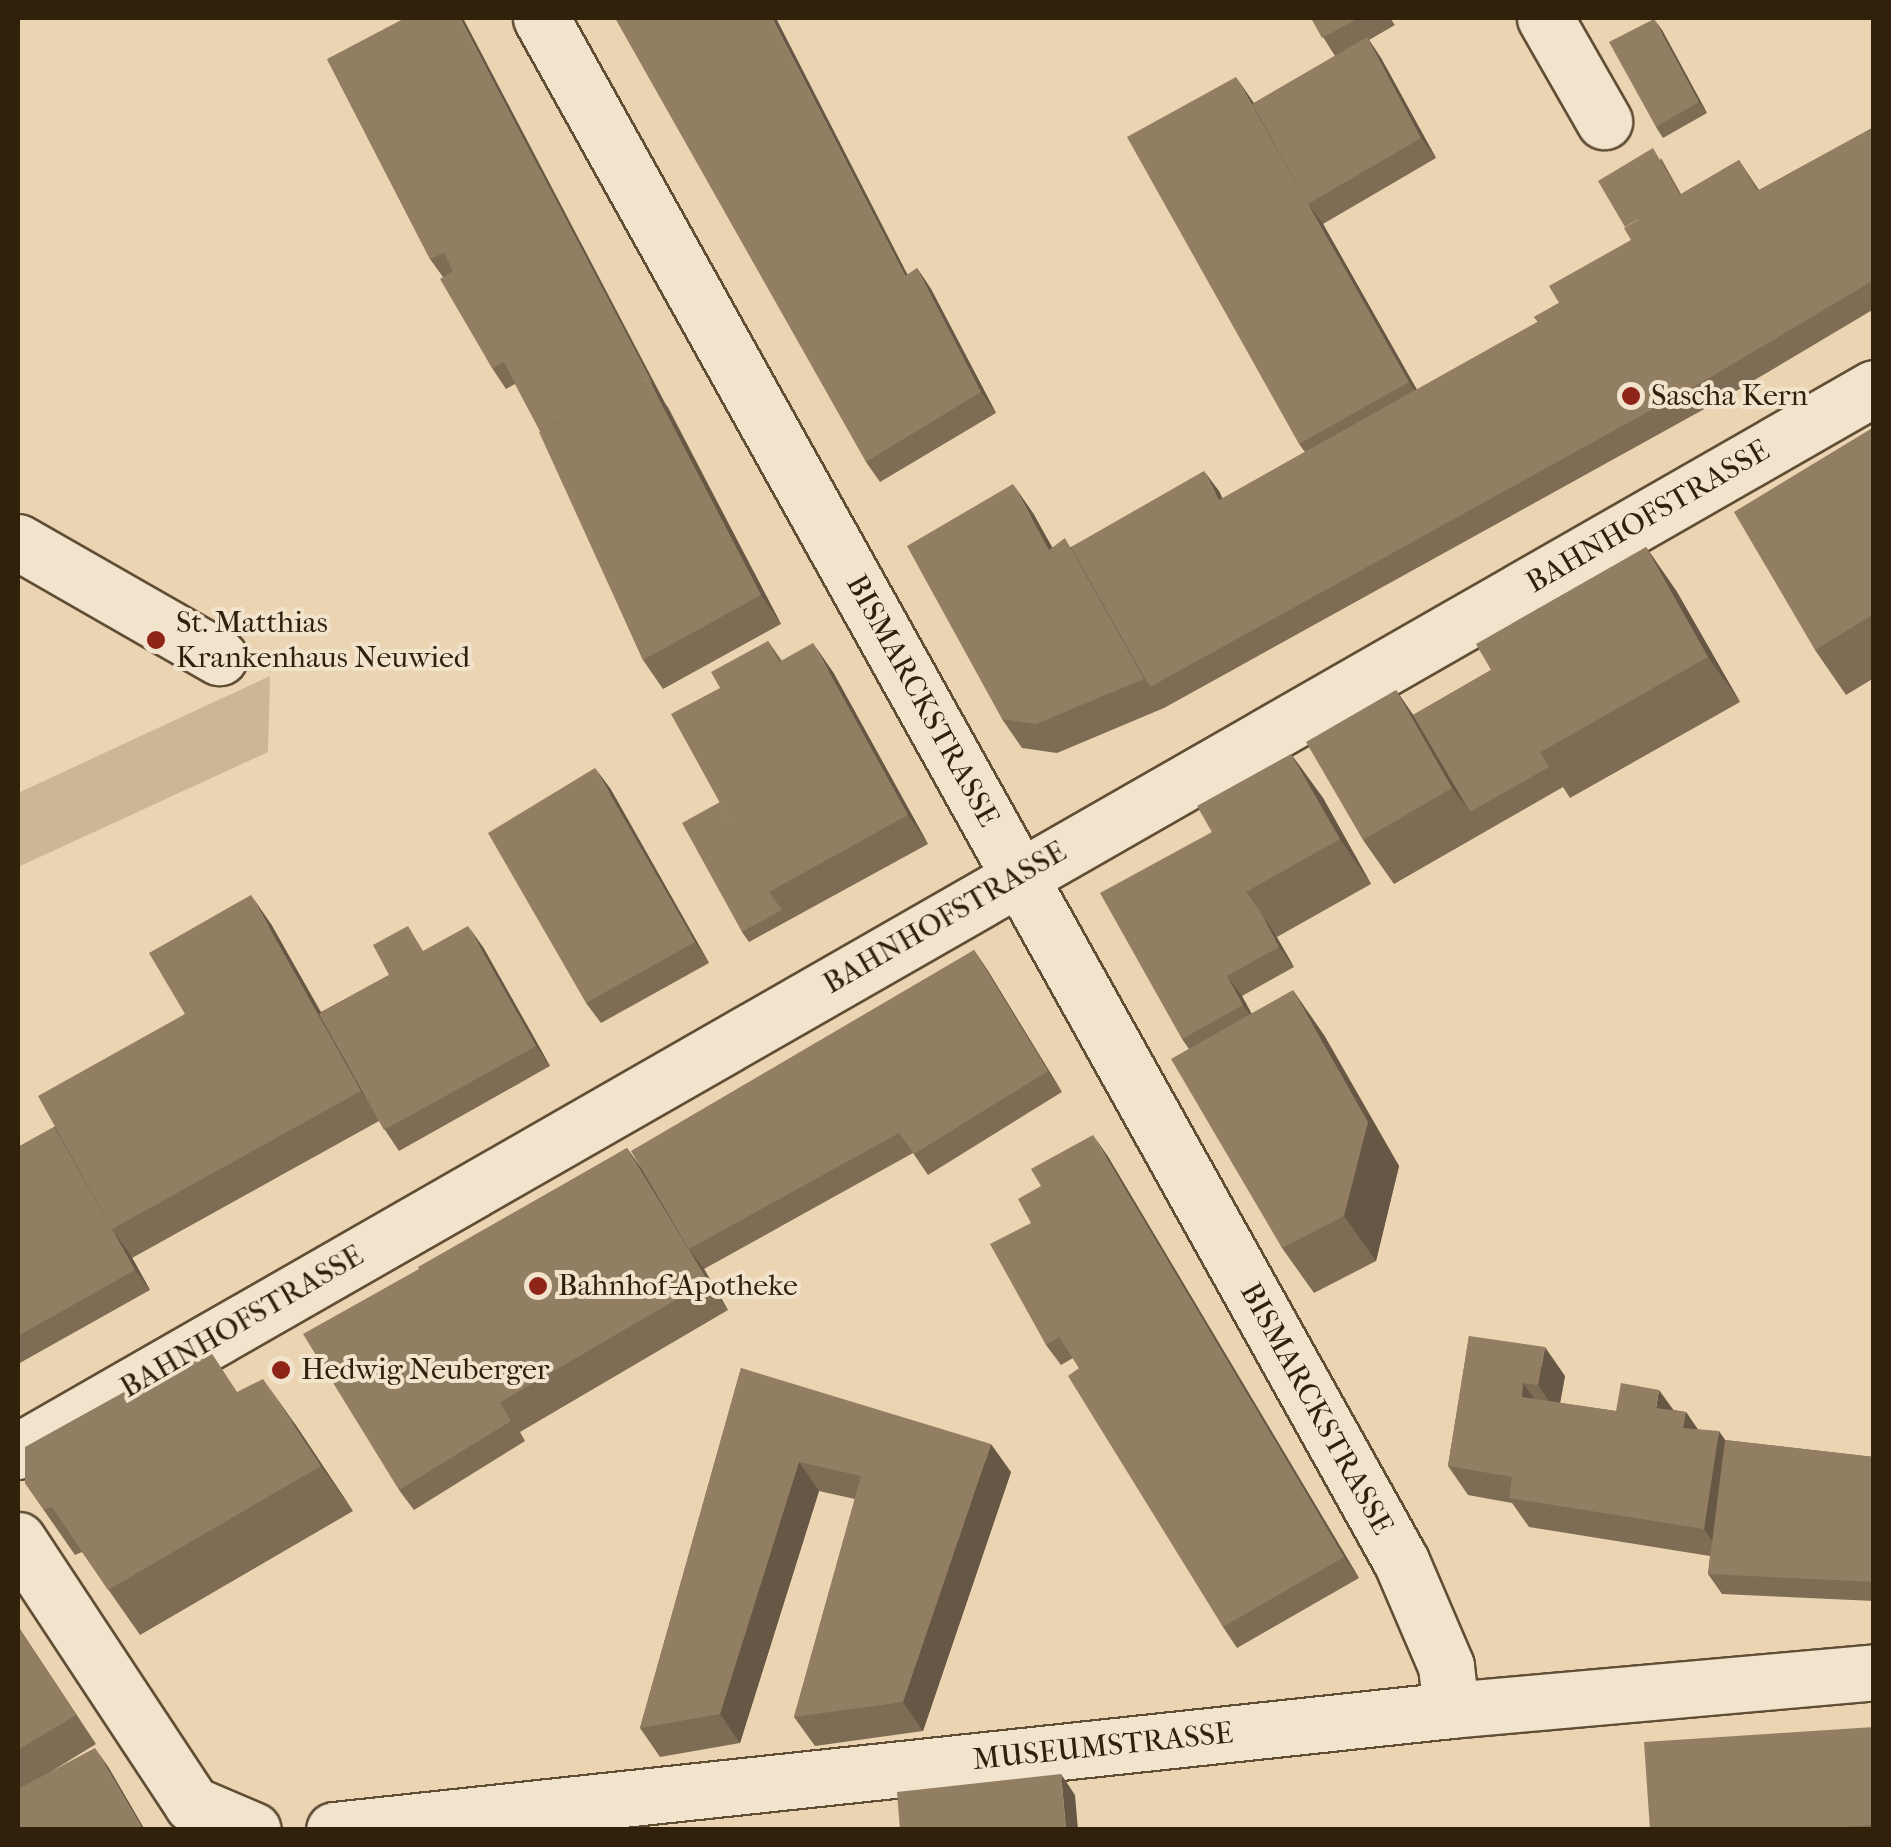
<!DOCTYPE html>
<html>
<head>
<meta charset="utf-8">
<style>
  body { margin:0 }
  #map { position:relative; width:1891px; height:1847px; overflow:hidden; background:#ebd4b2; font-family:"IM FELL French Canon",serif }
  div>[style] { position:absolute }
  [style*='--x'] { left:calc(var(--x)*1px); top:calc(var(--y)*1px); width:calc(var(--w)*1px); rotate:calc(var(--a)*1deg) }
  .green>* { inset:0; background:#cbb696 }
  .roads { filter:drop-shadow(2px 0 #604e35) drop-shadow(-2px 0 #604e35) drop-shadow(0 2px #604e35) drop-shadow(0 -2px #604e35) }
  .minor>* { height:55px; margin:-27.5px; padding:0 27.5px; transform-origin:27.5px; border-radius:27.5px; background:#f2e3cd }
  .wall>* { inset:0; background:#7e6c54 }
  .shaded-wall>* { inset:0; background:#665845 }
  .building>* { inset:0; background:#927e62 }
  .dots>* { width:28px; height:28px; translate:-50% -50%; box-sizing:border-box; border:5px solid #f2e3cd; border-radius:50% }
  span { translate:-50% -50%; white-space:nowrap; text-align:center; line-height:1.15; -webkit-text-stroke:8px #f2e3cd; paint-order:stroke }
  .poi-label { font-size:30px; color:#31210b }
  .left { translate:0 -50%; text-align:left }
  .street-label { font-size:30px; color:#31210b }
  .frame { position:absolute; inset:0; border:20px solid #31210b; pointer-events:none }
</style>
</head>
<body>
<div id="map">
  <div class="green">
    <i style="clip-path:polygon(270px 676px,268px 752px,18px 867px,18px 793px)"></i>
  </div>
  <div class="roads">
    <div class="minor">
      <i style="--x:541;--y:18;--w:1766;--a:60.87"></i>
      <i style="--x:1401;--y:1561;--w:114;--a:66.8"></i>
      <i style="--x:1446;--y:1666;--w:44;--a:83.5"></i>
      <i style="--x:1545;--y:18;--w:119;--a:60.2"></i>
      <i style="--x:18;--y:542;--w:232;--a:29.8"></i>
      <i style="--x:18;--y:1451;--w:2139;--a:-29.8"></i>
      <i style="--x:18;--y:1540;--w:316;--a:56.6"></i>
      <i style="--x:192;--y:1804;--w:66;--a:23.1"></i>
      <i style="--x:334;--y:1830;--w:1123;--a:-6.13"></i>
      <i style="--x:1451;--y:1710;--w:425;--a:-5.1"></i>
    </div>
  </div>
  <div class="wall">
    <i style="clip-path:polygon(1311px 18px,1390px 18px,1395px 25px,1369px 40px,1381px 58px,1436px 158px,1323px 224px,1417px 390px,1538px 322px,1534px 317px,1559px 303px,1631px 240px,1661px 158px,1681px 194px,1739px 160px,1759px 190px,1874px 127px,1874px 309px,1726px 397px,1164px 708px,1057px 753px,1022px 748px,1002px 719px,1033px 513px,1052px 548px,1071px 547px,1219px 491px,1222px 499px,1305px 452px,1299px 444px,1254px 103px,1335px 56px)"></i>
    <i style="clip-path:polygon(1662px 30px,1707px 113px,1663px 138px,1656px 127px)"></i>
    <i style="clip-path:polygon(327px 59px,668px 407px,781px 624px,663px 689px,643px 660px,540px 431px,515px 384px,506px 389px,492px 368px,443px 277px,430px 259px)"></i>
    <i style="clip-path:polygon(917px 268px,931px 289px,996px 413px,880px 482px,866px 462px,908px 275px)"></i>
    <i style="clip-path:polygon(1874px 427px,1874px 678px,1846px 695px,1815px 650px)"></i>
    <i style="clip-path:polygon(1646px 547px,1677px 592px,1740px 702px,1570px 798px,1563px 787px,1394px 884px,1363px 840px,1396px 690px,1413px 715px,1491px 670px)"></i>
    <i style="clip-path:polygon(768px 641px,782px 661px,833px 672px,928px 844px,749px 942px,742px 932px,720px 688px)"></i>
    <i style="clip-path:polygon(1291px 754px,1323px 798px,1371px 884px,1277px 937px,1275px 934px,1294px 967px,1242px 996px,1251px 1014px,1324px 1035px,1399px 1166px,1376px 1261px,1314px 1293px,1282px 1248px,1189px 1049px,1182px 1039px,1212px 832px)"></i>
    <i style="clip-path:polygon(610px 788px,709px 963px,601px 1023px,586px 1003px)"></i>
    <i style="clip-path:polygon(271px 924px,321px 1012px,389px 975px,425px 950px,483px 947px,550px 1066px,399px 1151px,379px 1121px,132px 1258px,130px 1254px,150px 1290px,18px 1364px,18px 1147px,54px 1127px,185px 1014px)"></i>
    <i style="clip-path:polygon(974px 950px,988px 971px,1062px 1092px,928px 1175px,913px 1153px,704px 1269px,728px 1310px,520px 1432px,525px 1441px,414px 1510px,399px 1490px,419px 1269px,627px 1148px,640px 1166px)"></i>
    <i style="clip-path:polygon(1107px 1155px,1359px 1578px,1237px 1648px,1223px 1627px,1079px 1368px,1073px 1358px,1061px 1365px,1046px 1345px,1031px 1223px)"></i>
    <i style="clip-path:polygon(1469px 1336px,1565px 1376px,1560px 1403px,1616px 1411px,1674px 1410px,1686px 1412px,1697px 1429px,1725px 1440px,1874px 1457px,1874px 1601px,1722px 1594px,1708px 1574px,1710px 1556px,1529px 1527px,1512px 1503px,1468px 1495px,1448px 1466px)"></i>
    <i style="clip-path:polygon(741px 1368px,1011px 1472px,923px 1731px,815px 1746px,794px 1717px,855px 1499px,819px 1491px,740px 1743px,660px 1757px,640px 1728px)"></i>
    <i style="clip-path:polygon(238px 1392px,295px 1424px,353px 1511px,140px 1635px,82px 1552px,75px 1555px,25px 1483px)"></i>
    <i style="clip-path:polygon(18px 1626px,96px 1744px,52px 1771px,109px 1768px,18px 1830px)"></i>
    <i style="clip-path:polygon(1874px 1727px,1874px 1830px,1650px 1830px)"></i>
  </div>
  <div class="shaded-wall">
    <i style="clip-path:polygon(460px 18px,463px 18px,781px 624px,761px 595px)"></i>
    <i style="clip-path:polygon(772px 18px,776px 18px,919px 297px,905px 276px)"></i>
    <i style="clip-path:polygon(1654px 19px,1662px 30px,1707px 113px,1699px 102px)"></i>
    <i style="clip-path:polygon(1367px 37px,1381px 58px,1436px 158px,1421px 138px)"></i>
    <i style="clip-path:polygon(1236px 77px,1256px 106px,1308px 204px,1323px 224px,1429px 411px,1409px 382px)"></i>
    <i style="clip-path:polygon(917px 268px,931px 289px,996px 413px,981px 392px)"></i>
    <i style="clip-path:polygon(1204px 471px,1219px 491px,1234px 521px,1219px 500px)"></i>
    <i style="clip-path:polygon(1013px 484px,1033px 513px,1070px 579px,1049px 550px)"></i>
    <i style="clip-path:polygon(1646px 547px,1677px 592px,1740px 702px,1708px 657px)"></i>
    <i style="clip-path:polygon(813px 643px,833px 672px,928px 844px,908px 815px)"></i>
    <i style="clip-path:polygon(1396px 690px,1427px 735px,1470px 812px,1452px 788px)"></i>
    <i style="clip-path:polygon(1291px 754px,1323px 798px,1371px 884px,1340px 839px)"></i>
    <i style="clip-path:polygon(595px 768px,610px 788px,709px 963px,695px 942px)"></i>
    <i style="clip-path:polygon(251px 895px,271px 924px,381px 1120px,361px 1091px)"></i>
    <i style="clip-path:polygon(1261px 913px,1275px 934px,1294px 967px,1279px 947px)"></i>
    <i style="clip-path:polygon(468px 926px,483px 947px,550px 1066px,536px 1046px)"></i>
    <i style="clip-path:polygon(974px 950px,988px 971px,1062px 1092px,1048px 1071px)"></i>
    <i style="clip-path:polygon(1227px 976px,1242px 996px,1258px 1025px,1243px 1005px)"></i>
    <i style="clip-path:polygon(1293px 990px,1324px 1035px,1399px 1166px,1376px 1261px,1344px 1216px)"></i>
    <i style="clip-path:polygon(1093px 1135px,1107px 1155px,1359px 1578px,1344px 1557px)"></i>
    <i style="clip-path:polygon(627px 1148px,647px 1177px,689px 1249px,704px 1269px,728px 1310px,708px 1281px)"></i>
    <i style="clip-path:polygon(115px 1234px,130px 1254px,150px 1290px,135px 1270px)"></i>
    <i style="clip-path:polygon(1545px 1347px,1565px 1376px,1558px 1414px,1538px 1385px)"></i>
    <i style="clip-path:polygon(263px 1379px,295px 1424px,353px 1511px,321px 1466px)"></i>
    <i style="clip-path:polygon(1523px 1383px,1544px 1412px,1522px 1397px)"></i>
    <i style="clip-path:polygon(1659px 1390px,1680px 1419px,1656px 1408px)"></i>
    <i style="clip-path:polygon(1686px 1412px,1706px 1441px,1683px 1428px)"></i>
    <i style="clip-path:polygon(1719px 1431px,1739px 1460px,1724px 1558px,1704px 1529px)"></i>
    <i style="clip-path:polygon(991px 1444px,1011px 1472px,923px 1731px,903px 1702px)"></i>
    <i style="clip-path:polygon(799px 1462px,819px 1491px,740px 1743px,720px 1714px)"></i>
    <i style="clip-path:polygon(95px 1748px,109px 1768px,145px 1830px,143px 1830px)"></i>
    <i style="clip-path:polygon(1061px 1774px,1075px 1795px,1078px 1830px,1066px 1830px)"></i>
  </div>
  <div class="building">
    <i style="clip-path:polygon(405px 18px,460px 18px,654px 386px,648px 378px,540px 431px,504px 362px,492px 368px,440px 279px,453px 271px,444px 253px,430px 259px,327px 59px)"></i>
    <i style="clip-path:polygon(615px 18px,772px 18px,905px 276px,917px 268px,981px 392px,866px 462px)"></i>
    <i style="clip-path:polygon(1311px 18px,1359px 18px,1322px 38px)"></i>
    <i style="clip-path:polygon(1654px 19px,1699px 102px,1656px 127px,1609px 42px)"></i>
    <i style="clip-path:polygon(1367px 37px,1421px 138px,1308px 204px,1252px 104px)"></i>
    <i style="clip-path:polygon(1236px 77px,1409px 382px,1299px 444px,1127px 137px)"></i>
    <i style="clip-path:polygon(1874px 127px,1874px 280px,1711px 377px,1150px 687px,1071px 547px,1204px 471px,1219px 500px,1539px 321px,1534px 317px,1559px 303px,1549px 286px,1631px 240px,1624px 228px,1739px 160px,1757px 191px)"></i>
    <i style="clip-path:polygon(1653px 148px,1680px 195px,1625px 227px,1598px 181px)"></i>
    <i style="clip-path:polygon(648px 378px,761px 595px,643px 660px,539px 432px)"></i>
    <i style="clip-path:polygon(1874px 427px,1874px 614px,1815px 650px,1734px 512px)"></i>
    <i style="clip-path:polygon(1013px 484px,1049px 550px,1065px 538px,1144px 679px,1036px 724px,1002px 719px,907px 546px)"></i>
    <i style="clip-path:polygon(1646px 547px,1708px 657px,1539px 753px,1476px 644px)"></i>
    <i style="clip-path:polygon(768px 641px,779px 662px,813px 643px,908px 815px,769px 892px,671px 714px,720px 688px,711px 672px)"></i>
    <i style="clip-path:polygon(1491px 670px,1549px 767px,1470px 812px,1413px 715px)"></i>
    <i style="clip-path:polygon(1396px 690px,1452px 788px,1363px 840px,1306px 742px)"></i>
    <i style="clip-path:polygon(1291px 754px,1340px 839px,1246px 892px,1197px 806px)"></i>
    <i style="clip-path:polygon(595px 768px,695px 942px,586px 1003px,488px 833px)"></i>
    <i style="clip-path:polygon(720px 802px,769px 892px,782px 910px,742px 932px,682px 823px)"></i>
    <i style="clip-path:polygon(1212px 832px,1246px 892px,1261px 913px,1279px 947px,1227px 976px,1243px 1005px,1182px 1039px,1100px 893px)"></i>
    <i style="clip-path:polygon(251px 895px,361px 1091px,112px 1229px,38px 1096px,185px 1014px,149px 953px)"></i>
    <i style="clip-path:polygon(408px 926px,423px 951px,468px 926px,536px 1046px,384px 1130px,319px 1014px,389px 975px,373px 945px)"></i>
    <i style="clip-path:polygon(974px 950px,1048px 1071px,914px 1154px,899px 1133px,689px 1249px,631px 1151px)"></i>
    <i style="clip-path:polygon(1293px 990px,1368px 1122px,1344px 1216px,1282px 1248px,1171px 1059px)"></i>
    <i style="clip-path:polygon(54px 1127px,135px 1270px,18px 1336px,18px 1147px)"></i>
    <i style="clip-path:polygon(1093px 1135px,1344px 1557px,1223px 1627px,1068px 1376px,1079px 1368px,1059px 1337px,1046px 1345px,990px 1244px,1031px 1223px,1018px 1199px,1041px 1186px,1031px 1169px)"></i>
    <i style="clip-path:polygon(627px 1148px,708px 1281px,499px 1403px,418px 1267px)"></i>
    <i style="clip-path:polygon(419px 1269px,511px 1421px,399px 1490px,303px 1334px)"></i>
    <i style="clip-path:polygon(1469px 1336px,1545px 1347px,1538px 1385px,1523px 1383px,1522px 1397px,1616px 1411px,1621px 1383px,1659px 1390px,1656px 1408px,1686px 1412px,1683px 1428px,1719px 1431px,1704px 1529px,1509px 1498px,1512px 1477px,1448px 1466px)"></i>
    <i style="clip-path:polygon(207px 1346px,237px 1392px,263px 1379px,321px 1466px,108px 1590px,52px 1507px,44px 1510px,25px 1483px,25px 1447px)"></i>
    <i style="clip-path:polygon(741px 1368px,991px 1444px,903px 1702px,794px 1717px,861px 1476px,799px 1462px,720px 1714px,640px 1728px)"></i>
    <i style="clip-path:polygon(1725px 1440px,1874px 1457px,1874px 1582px,1708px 1574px)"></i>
    <i style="clip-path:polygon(18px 1627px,76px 1715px,18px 1750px)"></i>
    <i style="clip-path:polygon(1874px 1727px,1874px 1825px,1828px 1828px,1828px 1830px,1650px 1830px,1644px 1742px)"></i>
    <i style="clip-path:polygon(95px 1748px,143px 1830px,18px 1830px,18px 1789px)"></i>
    <i style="clip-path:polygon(1061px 1774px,1066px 1830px,900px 1830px,897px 1792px)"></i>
  </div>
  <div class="dots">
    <i style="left:1631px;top:396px;background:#8f2418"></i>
    <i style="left:156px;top:640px;background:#8f2418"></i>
    <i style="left:538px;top:1286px;background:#8f2418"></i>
    <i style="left:281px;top:1370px;background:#8f2418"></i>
  </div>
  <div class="poi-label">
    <span class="left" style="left:1651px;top:396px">Sascha Kern</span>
    <span class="left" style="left:176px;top:640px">St. Matthias<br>Krankenhaus Neuwied</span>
    <span class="left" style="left:558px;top:1286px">Bahnhof-Apotheke</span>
    <span class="left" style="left:301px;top:1370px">Hedwig Neuberger</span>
  </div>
  <div class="street-label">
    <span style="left:1648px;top:517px;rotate:-30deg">BAHNHOFSTRASSE</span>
    <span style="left:922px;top:701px;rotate:61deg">BISMARCKSTRASSE</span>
    <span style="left:945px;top:918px;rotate:-30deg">BAHNHOFSTRASSE</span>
    <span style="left:242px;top:1322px;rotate:-30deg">BAHNHOFSTRASSE</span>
    <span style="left:1316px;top:1409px;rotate:61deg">BISMARCKSTRASSE</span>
    <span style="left:1103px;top:1747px;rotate:-6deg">MUSEUMSTRASSE</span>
  </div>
  <div class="frame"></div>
</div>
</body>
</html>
